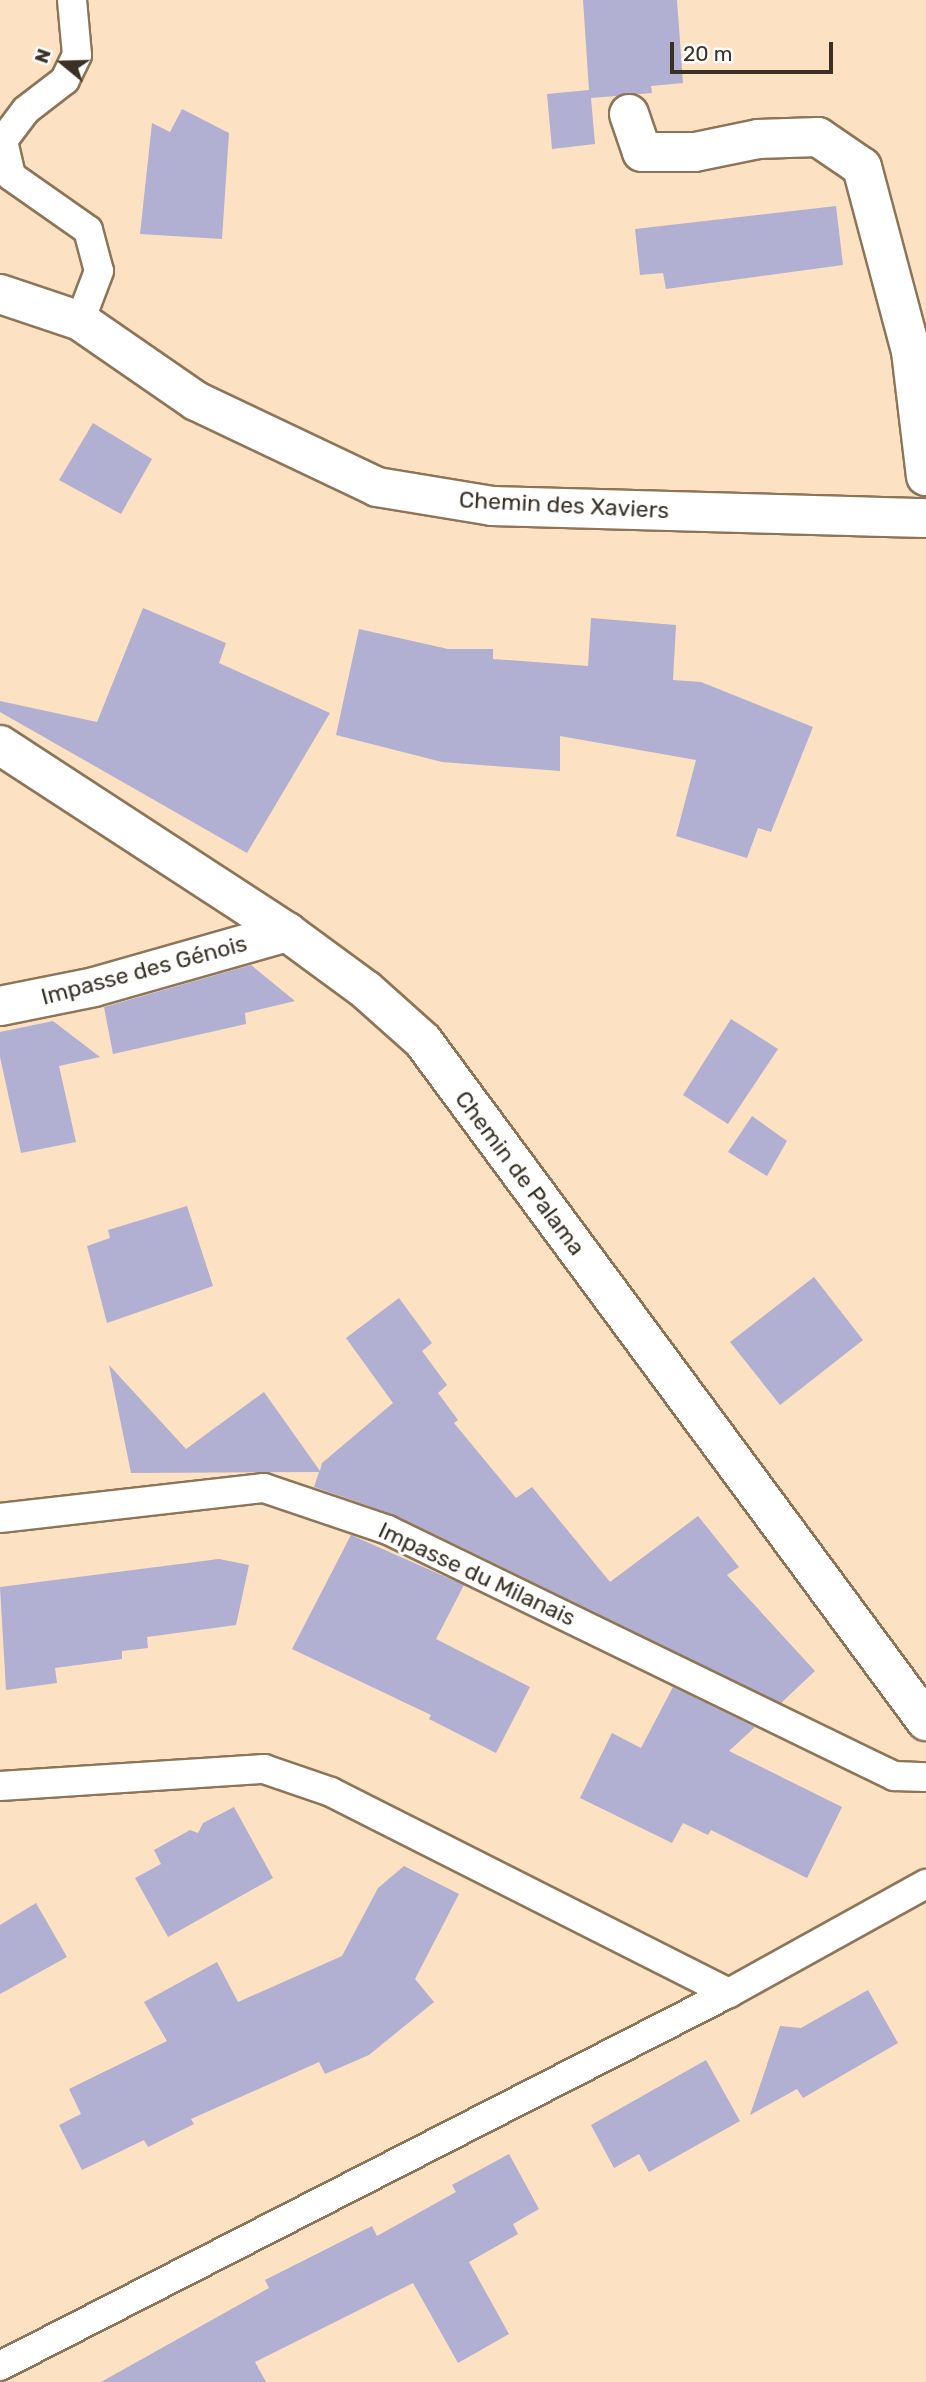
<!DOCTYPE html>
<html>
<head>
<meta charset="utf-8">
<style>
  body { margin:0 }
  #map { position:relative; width:926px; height:2382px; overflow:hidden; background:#fce1c3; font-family:Rubik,sans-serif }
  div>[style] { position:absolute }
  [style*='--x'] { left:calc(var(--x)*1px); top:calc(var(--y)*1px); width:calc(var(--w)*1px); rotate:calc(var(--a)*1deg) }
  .building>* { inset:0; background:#b1afd2 }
  .roads { filter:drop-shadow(2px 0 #8c7559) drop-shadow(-2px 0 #8c7559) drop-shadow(0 2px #8c7559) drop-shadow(0 -2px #8c7559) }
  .service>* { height:28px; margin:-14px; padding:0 14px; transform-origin:14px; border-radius:14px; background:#fff }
  .minor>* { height:38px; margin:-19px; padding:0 19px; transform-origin:19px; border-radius:19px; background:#fff }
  span { translate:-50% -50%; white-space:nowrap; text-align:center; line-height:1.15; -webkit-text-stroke:6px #fff; paint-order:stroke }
  .street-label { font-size:23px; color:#3a3024 }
  .north { position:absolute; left:28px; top:28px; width:70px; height:70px; -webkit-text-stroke:5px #fff; paint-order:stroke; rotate:289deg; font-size:19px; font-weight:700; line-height:28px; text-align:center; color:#3a3024 }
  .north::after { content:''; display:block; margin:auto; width:24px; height:32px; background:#3a3024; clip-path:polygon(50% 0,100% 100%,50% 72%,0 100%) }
  .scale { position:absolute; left:670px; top:42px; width:163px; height:32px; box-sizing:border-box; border:4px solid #3a3024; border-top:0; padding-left:9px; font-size:21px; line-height:24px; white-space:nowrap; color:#3a3024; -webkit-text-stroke:5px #fff; paint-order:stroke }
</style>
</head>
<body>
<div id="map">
  <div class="building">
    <i style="clip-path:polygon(583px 0,677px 0,683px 83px,651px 86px,652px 93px,591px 98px,595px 144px,552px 149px,547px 94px,589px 90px)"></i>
    <i style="clip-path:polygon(182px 109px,229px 133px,222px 239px,140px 234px,152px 123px,170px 132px)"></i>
    <i style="clip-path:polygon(836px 206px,843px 265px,666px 289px,663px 273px,640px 275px,635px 229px)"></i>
    <i style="clip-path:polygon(93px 423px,152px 459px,121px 514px,59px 480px)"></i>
    <i style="clip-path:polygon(143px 608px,226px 643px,219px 663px,330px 713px,247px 853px,0 712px,0 701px,97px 722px)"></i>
    <i style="clip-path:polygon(591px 618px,676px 625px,673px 680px,701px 682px,813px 727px,771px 832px,758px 828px,747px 858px,676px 836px,696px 760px,560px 736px,560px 771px,442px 762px,336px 735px,359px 629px,448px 649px,493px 649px,493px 659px,588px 666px)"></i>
    <i style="clip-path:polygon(251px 965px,295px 1001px,245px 1013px,246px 1024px,113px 1054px,104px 1007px)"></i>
    <i style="clip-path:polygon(731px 1019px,778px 1049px,728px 1124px,683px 1095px)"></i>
    <i style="clip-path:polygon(53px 1021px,100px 1057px,59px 1066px,76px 1142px,21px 1153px,0 1057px,0 1032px)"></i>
    <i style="clip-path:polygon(752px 1116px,787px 1141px,767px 1176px,728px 1152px)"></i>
    <i style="clip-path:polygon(187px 1206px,213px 1286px,107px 1323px,87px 1246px,110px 1238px,108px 1230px)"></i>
    <i style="clip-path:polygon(814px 1277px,863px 1340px,780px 1405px,730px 1342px)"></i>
    <i style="clip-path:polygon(399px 1298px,432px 1343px,422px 1351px,447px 1385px,438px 1393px,458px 1420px,454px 1423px,516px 1498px,532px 1487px,610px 1582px,698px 1516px,739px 1567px,727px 1575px,815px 1671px,781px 1703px,395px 1515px,314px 1487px,319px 1472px,131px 1473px,109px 1365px,186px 1449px,264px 1392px,320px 1471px,322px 1463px,393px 1403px,346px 1338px)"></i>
    <i style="clip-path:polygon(351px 1535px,464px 1585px,436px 1639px,530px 1687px,496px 1753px,429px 1719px,431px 1715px,292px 1649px)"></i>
    <i style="clip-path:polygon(219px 1559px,249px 1565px,236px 1625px,147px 1637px,148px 1648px,122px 1651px,122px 1659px,55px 1668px,57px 1683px,6px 1690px,0 1587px)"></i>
    <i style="clip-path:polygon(673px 1687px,755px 1727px,729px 1751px,842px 1807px,807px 1878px,711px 1830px,708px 1835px,683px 1823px,672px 1843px,580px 1798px,612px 1733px,641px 1748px)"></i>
    <i style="clip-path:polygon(234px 1807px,273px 1878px,168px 1937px,135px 1878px,161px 1864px,154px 1850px,190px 1830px,198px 1833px,203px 1823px)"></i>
    <i style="clip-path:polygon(404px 1866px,459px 1894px,415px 1979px,434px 2002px,369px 2055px,325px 2074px,319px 2062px,191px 2119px,194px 2124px,148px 2147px,144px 2140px,82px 2170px,59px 2125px,81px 2114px,69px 2089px,167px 2041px,144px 2002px,217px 1962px,238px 2002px,342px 1956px,378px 1888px)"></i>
    <i style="clip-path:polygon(36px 1903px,67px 1957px,0 1994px,0 1925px)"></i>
    <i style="clip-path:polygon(868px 1990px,898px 2043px,803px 2098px,797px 2089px,750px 2115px,780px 2026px,801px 2028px)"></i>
    <i style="clip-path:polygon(706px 2060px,740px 2121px,649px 2172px,639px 2154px,614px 2168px,591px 2125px)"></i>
    <i style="clip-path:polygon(509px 2154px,539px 2209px,513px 2224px,518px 2234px,469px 2262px,509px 2334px,458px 2363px,413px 2283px,255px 2362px,266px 2382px,101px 2382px,269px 2288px,265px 2280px,372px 2226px,377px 2236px,456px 2192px,452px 2185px)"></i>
  </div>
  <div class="roads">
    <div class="service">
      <i style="--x:72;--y:0;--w:55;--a:84.8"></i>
      <i style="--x:77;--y:55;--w:28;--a:116"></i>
      <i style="--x:65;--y:80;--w:49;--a:142.4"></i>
      <i style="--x:26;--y:110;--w:39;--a:127"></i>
      <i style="--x:3;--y:141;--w:36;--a:77"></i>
      <i style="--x:11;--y:176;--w:94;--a:35"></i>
      <i style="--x:88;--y:230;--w:42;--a:75"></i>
      <i style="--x:99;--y:271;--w:53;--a:110.8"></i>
      <i style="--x:0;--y:1518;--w:266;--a:-6.5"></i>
      <i style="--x:264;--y:1488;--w:131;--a:18.7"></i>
      <i style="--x:388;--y:1530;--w:563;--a:25.93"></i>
      <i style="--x:894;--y:1776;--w:32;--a:2"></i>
      <i style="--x:0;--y:1786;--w:265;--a:-3.7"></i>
      <i style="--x:264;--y:1769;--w:71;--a:18.9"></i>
      <i style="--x:331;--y:1792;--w:446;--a:26.8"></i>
      <i style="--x:0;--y:2366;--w:819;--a:-27.1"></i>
      <i style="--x:729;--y:1993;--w:225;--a:-29"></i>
    </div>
    <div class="minor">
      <i style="--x:629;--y:114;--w:40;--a:71.1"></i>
      <i style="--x:642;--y:152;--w:53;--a:0"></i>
      <i style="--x:695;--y:152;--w:64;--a:-11.7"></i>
      <i style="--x:758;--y:139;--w:60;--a:-1.9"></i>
      <i style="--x:818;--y:137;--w:53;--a:34.3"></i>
      <i style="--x:862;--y:167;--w:190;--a:75.1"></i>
      <i style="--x:911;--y:351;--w:126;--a:83.2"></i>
      <i style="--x:0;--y:294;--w:84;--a:18.6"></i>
      <i style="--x:80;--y:321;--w:141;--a:34.6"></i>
      <i style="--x:196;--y:401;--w:200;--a:25.4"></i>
      <i style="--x:377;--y:487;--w:117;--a:9.4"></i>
      <i style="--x:492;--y:506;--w:434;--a:1.6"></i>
      <i style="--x:0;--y:745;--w:343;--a:33.1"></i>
      <i style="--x:287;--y:932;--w:98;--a:36.3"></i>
      <i style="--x:366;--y:990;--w:76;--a:41.8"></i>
      <i style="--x:423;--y:1041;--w:846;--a:53.51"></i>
      <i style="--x:0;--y:1006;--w:96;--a:-11.4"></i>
      <i style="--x:94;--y:987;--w:201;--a:-15.9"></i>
    </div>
  </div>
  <div class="street-label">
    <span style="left:564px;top:505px;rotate:3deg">Chemin des Xaviers</span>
    <span style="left:144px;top:970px;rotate:-15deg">Impasse des Génois</span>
    <span style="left:520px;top:1173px;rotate:53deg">Chemin de Palama</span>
    <span style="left:477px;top:1574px;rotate:25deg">Impasse du Milanais</span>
  </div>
  <div class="north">N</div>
  <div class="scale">20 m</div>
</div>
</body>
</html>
